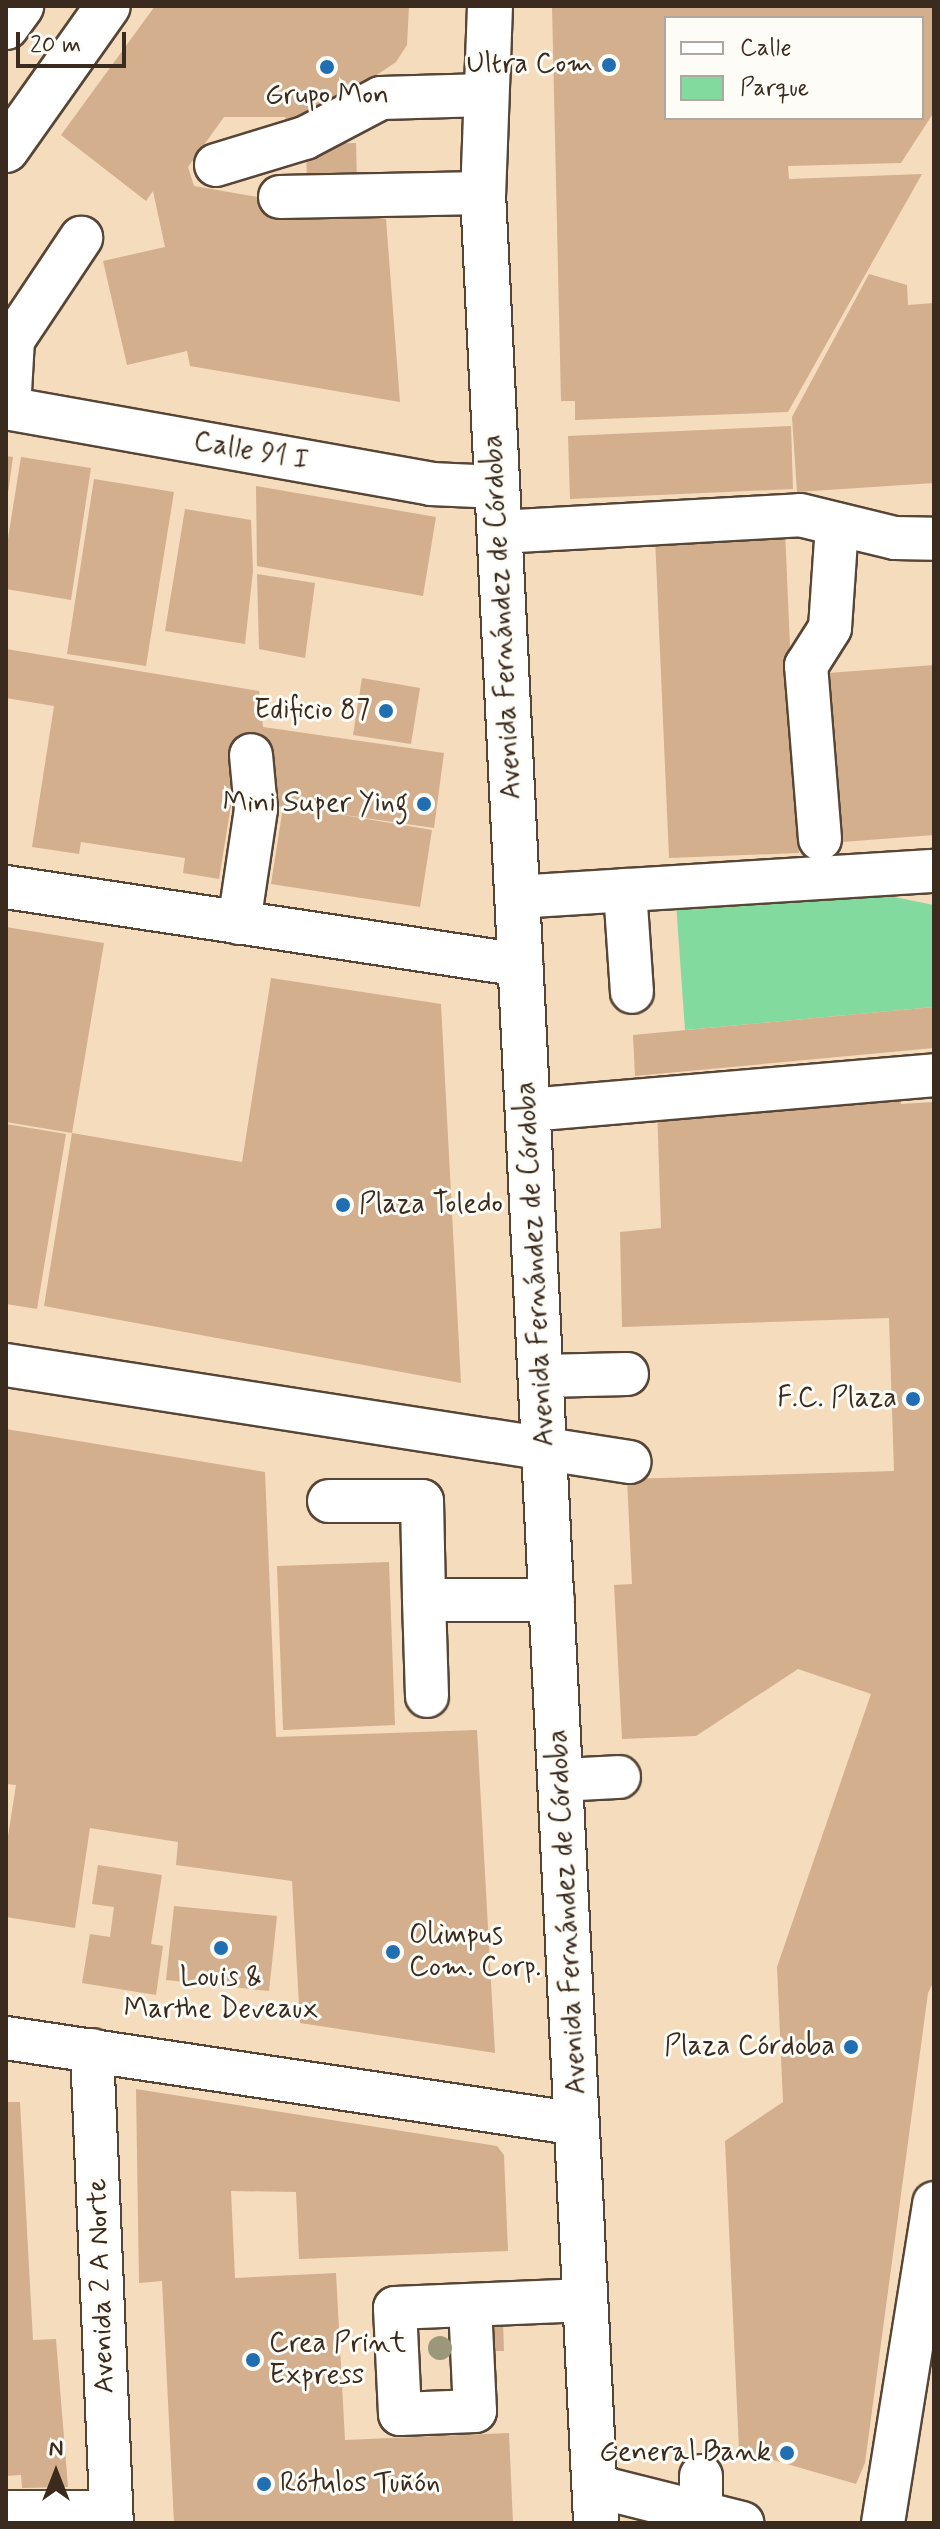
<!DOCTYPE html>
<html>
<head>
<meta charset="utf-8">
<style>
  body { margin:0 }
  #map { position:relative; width:940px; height:2529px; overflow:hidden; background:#f4dcbd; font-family:Mynerve,sans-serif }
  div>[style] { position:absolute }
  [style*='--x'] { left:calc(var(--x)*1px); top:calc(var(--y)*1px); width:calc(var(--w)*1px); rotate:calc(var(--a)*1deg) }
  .green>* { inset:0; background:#83da9e }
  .building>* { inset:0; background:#d3af8d }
  .roads { filter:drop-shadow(2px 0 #574536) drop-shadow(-2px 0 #574536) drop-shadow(0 2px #574536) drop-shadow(0 -2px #574536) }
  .minor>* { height:42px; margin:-21px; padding:0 21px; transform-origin:21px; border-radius:21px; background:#fff }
  .major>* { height:44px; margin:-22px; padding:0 22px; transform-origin:22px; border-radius:22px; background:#fff }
  .trees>* { width:24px; height:24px; margin:-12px; border-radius:50%; background:#9a977a }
  .dots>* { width:22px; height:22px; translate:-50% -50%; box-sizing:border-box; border:4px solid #fdfcf7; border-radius:50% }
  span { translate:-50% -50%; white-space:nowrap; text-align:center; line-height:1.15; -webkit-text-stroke:6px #fdfcf7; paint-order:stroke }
  .poi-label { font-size:28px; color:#3b2a1e }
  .right { translate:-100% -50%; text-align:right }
  .left { translate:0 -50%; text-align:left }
  .street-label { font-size:28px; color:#3b2a1e }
  .frame { position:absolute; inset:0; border:8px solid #3b2a1e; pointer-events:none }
  .legend { position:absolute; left:664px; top:16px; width:260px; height:104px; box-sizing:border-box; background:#fdfcf7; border:2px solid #afa8a0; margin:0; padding:10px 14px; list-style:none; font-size:24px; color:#3b2a1e }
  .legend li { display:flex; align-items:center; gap:16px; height:40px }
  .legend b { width:40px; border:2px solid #afa8a0 }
  .north { position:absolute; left:16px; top:2433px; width:80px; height:80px; -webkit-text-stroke:6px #fdfcf7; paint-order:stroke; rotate:0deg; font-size:22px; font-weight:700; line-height:32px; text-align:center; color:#3b2a1e }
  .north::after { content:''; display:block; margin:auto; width:28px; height:36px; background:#3b2a1e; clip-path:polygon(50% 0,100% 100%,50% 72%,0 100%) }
  .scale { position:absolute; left:16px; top:32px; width:110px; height:36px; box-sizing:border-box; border:4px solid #3b2a1e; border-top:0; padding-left:10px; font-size:24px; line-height:28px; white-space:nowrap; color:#3b2a1e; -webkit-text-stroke:6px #fdfcf7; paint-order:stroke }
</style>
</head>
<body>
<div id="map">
  <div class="green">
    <i style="clip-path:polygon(854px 889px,934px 905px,934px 1007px,685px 1030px,676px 903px)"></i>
  </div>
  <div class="building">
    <i style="clip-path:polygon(155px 6px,409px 6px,407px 45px,396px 62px,291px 133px,285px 117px,224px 117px,188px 167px,194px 186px,386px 219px,400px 402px,190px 366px,187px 351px,127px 365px,103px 261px,165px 247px,153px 191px,146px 201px,61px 135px)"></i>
    <i style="clip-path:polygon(evenodd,552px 6px,934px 6px,934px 112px,901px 163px,788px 166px,789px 179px,922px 174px,788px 412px,575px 420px,575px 401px,561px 401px,552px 6px,666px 18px,922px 18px,922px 118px,666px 118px,666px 18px)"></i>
    <i style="clip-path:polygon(356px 143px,357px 183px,307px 185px,306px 144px)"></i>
    <i style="clip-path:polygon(869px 274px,907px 285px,908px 305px,934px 303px,934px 483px,797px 492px,792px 417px)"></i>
    <i style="clip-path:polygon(791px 426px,793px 489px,570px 499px,568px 436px)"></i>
    <i style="clip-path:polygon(6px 456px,13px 457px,8px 493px,6px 493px)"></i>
    <i style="clip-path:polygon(21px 457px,91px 468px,71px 600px,6px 589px,6px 551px)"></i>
    <i style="clip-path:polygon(94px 479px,174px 492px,146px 666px,67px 654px)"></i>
    <i style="clip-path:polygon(256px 486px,436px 517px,423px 596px,257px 566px)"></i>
    <i style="clip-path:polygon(185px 509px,251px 520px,253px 571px,245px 644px,165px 631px)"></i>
    <i style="clip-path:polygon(785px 531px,799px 853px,669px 858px,655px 537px)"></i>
    <i style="clip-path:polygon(257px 574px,315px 583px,305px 658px,259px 649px)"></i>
    <i style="clip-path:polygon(6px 649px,259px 691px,263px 727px,444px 753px,434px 828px,331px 813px,432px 830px,420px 907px,271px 884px,283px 807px,273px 805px,241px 744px,219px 879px,183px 873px,185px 858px,81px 842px,79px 854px,32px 847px,54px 706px,6px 698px)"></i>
    <i style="clip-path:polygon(934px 665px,934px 835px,842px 842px,828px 673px)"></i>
    <i style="clip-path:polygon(362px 678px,420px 688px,411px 744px,353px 735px)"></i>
    <i style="clip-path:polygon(6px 927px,104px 943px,72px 1133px,6px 1122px)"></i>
    <i style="clip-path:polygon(271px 978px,441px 1004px,461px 1383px,44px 1306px,72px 1133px,242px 1162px)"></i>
    <i style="clip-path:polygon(934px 1007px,934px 1048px,635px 1076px,633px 1035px)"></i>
    <i style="clip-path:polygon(901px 1099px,901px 1104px,934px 1102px,934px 1981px,928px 1993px,865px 2463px,856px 2484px,739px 2450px,725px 2141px,783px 2102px,777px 1967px,871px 1694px,798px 1669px,696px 1736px,622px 1739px,614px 1585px,632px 1584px,627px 1479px,894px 1471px,889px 1318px,622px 1327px,620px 1232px,661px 1228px,657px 1107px)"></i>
    <i style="clip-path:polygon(6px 1124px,66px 1134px,37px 1309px,6px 1304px)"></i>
    <i style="clip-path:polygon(6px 1429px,265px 1472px,276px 1737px,477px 1730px,495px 2053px,300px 2023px,292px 1881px,176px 1865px,178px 1842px,90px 1828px,75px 1928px,6px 1917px,6px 1849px,16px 1785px,6px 1784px)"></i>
    <i style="clip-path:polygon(389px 1562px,395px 1725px,283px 1730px,277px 1566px)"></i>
    <i style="clip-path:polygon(98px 1865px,162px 1875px,151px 1944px,163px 1946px,156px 1995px,82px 1983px,90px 1934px,110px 1937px,114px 1907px,92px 1904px)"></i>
    <i style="clip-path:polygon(174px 1906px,277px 1916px,269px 1991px,166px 1980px)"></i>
    <i style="clip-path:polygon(136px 2089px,497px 2146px,504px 2155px,508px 2251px,299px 2259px,296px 2192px,231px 2191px,235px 2278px,336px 2273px,345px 2440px,509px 2433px,513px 2523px,174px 2523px,162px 2281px,139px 2283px)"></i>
    <i style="clip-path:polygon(6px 2102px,20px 2102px,33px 2340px,56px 2339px,68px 2487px,22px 2488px,21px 2475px,6px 2476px)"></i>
    <i style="clip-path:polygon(487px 2320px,503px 2320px,504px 2351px,488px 2351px)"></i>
  </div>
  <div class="roads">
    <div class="minor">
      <i style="--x:216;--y:165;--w:93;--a:-16.9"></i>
      <i style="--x:305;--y:138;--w:86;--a:-27.8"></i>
      <i style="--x:381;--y:98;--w:105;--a:-1.6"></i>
      <i style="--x:280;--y:197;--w:203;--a:-1.1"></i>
      <i style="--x:6;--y:408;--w:432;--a:10.1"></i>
      <i style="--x:431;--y:484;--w:66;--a:2.6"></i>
      <i style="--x:9;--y:409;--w:69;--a:-86.7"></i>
      <i style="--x:13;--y:340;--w:123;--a:-56.3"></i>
      <i style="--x:499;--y:532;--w:301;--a:-3.2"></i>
      <i style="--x:800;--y:515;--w:98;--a:13.6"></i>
      <i style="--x:895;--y:538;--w:39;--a:1"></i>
      <i style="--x:820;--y:839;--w:174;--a:-94.6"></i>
      <i style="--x:806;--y:666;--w:45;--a:-57.7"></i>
      <i style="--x:830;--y:628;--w:104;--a:-86.1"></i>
      <i style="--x:6;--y:887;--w:521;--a:8.61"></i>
      <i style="--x:625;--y:890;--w:102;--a:86.1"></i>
      <i style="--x:517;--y:897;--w:418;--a:-3.6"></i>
      <i style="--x:239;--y:923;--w:115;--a:-81.5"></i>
      <i style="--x:256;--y:809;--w:54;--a:-95.3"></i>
      <i style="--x:529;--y:1110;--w:407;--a:-4.9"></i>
      <i style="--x:6;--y:1365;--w:631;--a:8.84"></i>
      <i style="--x:543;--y:1376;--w:84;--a:-1.4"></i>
      <i style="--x:329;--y:1501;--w:93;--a:0"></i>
      <i style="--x:422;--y:1501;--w:99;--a:88.8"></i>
      <i style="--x:424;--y:1600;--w:129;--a:0"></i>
      <i style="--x:424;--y:1600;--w:96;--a:88.2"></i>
      <i style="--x:561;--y:1780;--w:58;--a:-3"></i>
      <i style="--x:6;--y:2038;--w:578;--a:8.55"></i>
      <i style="--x:92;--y:2050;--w:473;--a:87.6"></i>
      <i style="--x:470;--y:2305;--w:106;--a:87.3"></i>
      <i style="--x:475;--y:2411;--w:75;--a:177.7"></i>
      <i style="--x:400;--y:2414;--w:106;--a:-92.7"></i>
      <i style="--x:395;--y:2308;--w:191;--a:-2.4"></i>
      <i style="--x:595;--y:2486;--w:152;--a:14.1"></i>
      <i style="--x:6;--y:2512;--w:105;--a:0"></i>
      <i style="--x:701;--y:2513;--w:37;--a:-90"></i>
      <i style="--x:883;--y:2523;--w:324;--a:-80.9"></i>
    </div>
    <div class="major">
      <i style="--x:490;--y:6;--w:187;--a:92.1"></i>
      <i style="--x:483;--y:193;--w:2333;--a:87.22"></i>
      <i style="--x:6;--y:27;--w:26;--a:-54"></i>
      <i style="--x:6;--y:150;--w:176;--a:-54.7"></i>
    </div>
  </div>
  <div class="trees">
    <i style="left:440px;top:2348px"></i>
  </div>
  <div class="dots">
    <i style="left:609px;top:65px;background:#1f6fb2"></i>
    <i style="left:327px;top:67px;background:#1f6fb2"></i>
    <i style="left:386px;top:711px;background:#1f6fb2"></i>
    <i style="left:424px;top:804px;background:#1f6fb2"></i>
    <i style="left:343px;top:1205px;background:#1f6fb2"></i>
    <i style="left:913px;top:1399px;background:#1f6fb2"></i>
    <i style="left:221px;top:1948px;background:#1f6fb2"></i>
    <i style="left:393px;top:1952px;background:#1f6fb2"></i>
    <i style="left:851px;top:2047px;background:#1f6fb2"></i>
    <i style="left:253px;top:2360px;background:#1f6fb2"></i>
    <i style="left:787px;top:2453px;background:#1f6fb2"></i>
    <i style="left:264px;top:2484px;background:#1f6fb2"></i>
  </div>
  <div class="poi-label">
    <span class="right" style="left:593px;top:65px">Ultra Com</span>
    <span style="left:327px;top:96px">Grupo Mon</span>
    <span class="right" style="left:370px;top:711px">Edificio 87</span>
    <span class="right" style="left:408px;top:804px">Mini Super Ying</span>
    <span class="left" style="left:359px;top:1205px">Plaza Toledo</span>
    <span class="right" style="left:897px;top:1399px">F.C. Plaza</span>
    <span class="left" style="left:409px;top:1952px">Olimpus<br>Com. Corp.</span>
    <span style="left:221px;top:1994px">Louis &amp;<br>Marthe Deveaux</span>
    <span class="right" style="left:835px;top:2047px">Plaza Córdoba</span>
    <span class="left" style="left:269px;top:2360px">Crea Print<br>Express</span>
    <span class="right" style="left:771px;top:2453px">General Bank</span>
    <span class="left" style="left:280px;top:2484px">Rótulos Tuñón</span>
  </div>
  <div class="street-label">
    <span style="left:251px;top:452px;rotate:10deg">Calle 91 I</span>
    <span style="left:503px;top:617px;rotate:-93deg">Avenida Fernández de Córdoba</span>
    <span style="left:536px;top:1264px;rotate:-93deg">Avenida Fernández de Córdoba</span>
    <span style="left:568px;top:1912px;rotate:-93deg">Avenida Fernández de Córdoba</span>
    <span style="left:102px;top:2286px;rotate:-92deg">Avenida 2 A Norte</span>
  </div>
  <div class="frame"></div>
  <ul class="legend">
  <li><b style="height:10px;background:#fff"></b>Calle</li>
  <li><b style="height:22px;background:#83da9e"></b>Parque</li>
  </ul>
  <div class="north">N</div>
  <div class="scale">20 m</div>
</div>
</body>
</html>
